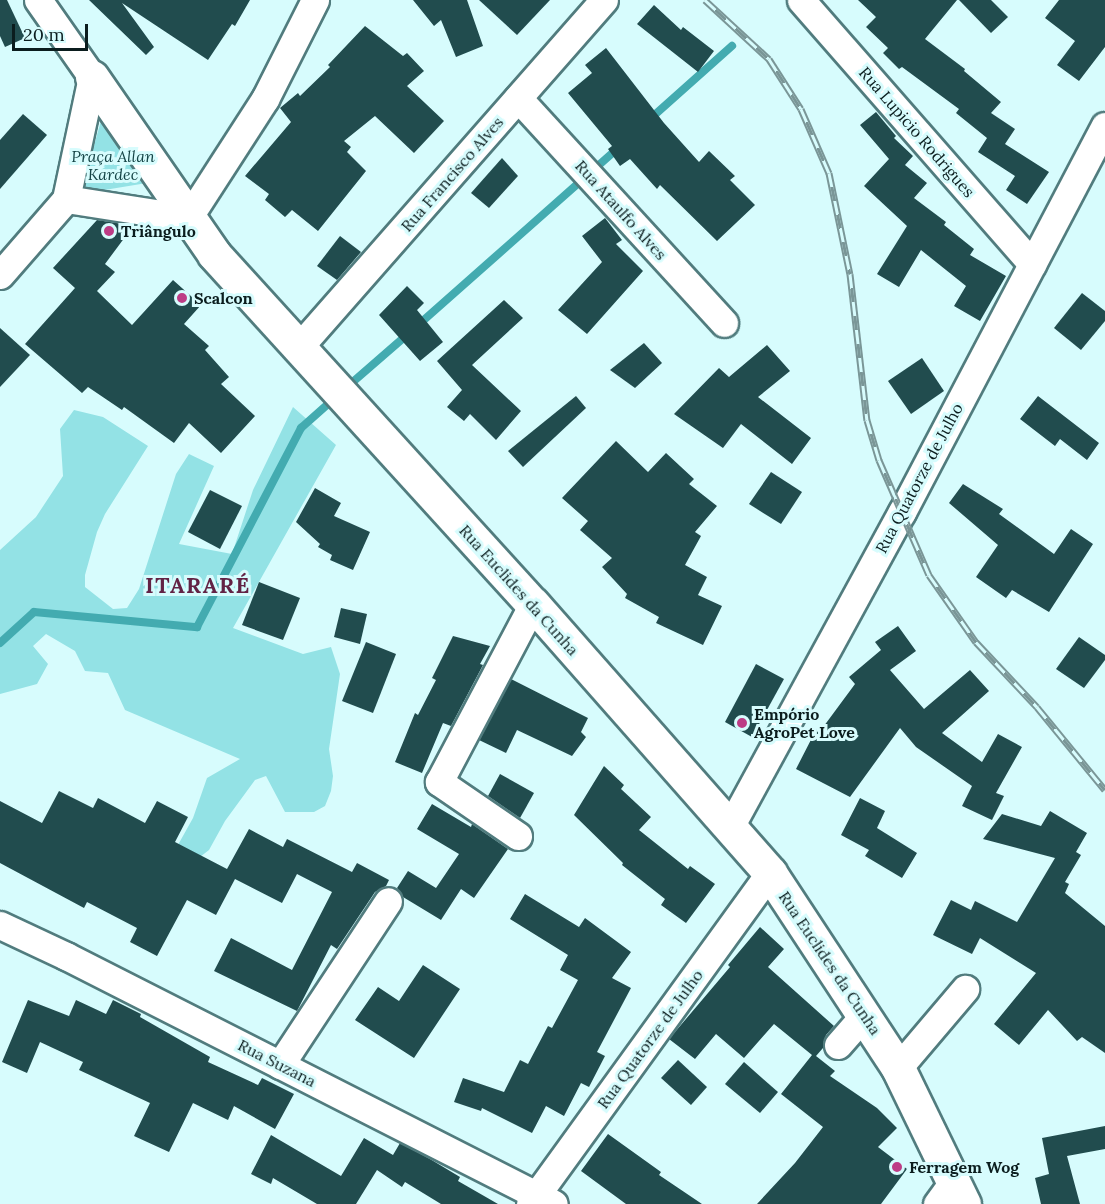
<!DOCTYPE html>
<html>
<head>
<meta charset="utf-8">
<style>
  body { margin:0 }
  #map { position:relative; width:1105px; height:1204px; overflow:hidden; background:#d7fcfd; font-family:Lora,serif }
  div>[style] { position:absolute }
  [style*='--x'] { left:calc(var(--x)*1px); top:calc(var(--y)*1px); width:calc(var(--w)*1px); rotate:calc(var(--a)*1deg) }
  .green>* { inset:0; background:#93e2e5 }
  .stream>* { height:8px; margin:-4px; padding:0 4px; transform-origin:4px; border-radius:4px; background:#43abb0 }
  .building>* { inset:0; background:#214c4e }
  .roads { filter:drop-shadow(2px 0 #517c7e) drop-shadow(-2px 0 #517c7e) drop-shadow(0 2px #517c7e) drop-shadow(0 -2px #517c7e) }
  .minor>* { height:27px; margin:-13.5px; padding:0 13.5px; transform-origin:13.5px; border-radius:13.5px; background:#fff }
  .major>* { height:33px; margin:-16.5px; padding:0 16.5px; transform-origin:16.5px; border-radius:16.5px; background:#fff }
  .rail>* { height:7px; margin-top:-3.5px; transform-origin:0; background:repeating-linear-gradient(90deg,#d7fcfd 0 14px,#7a9697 0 28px); box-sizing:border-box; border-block:2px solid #7a9697 }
  .dots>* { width:16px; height:16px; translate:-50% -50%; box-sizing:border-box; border:3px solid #d7fcfd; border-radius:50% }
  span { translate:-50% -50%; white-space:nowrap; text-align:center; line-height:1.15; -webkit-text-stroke:6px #d7fcfd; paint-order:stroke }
  .street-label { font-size:16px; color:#0b1d1e }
  .park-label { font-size:16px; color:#154446; font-style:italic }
  .poi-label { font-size:16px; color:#0b1d1e; font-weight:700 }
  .left { translate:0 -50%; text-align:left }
  .district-label { font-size:22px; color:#622345; font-weight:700; letter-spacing:1.5px }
  .scale { position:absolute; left:12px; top:24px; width:76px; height:27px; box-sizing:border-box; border:3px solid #0b1d1e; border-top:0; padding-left:8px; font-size:18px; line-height:21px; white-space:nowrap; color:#0b1d1e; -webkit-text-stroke:4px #d7fcfd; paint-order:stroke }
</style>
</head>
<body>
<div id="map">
  <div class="green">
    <i style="clip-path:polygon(103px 114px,153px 182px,80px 194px)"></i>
    <i style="clip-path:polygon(293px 407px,336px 445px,233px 628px,303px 654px,331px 647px,340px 674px,329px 749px,333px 776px,331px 791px,325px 806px,314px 812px,285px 812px,266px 776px,255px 780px,225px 821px,209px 850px,196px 860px,169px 861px,193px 818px,207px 778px,240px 759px,125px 710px,108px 673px,85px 671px,75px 651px,46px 634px,33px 646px,48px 664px,37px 684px,0 694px,0 550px,36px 517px,63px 476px,60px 429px,74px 410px,103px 417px,148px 446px,105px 514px,97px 532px,85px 575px,85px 587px,113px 609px,127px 608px,139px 589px,176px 474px,189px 454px,214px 466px,179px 544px,232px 554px,253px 490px)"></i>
  </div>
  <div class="stream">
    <i style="--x:650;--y:119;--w:110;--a:-41.7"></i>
    <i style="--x:417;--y:326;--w:270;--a:-41.5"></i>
    <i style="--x:347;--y:387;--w:81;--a:-41"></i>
    <i style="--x:0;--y:643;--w:46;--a:-42.4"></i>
    <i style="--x:34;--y:612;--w:164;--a:5.3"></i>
    <i style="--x:197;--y:627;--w:225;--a:-62.4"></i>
    <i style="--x:301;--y:428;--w:47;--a:-41.5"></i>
  </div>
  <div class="building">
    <i style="clip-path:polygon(0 0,7px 0,25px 38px,5px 47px,0 36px)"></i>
    <i style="clip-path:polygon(89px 0,250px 0,235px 26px,232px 24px,208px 60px,122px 3px,154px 47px,146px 55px)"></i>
    <i style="clip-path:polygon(413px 0,467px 0,483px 46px,456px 57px,441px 20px,434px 26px)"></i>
    <i style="clip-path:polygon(479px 0,550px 0,517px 35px)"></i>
    <i style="clip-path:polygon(858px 0,957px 0,925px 39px,965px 69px,964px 71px,1001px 102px,991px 113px,1015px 129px,1005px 144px,1049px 172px,1027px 204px,1006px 190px,1015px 176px,978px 152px,987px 138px,956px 113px,959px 109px,902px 67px,899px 69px,883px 53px,888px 48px,866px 27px,876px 17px)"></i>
    <i style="clip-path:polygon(959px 0,991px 0,1008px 17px,991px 33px)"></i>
    <i style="clip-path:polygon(1059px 0,1105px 0,1105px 47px,1079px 81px,1057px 65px,1075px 41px,1045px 18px)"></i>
    <i style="clip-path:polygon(654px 5px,681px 30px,683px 27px,714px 51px,698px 72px,637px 24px)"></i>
    <i style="clip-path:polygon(365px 26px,403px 56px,407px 53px,424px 71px,407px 86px,444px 121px,414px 153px,375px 116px,344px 141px,351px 147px,347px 152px,366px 171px,318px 231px,292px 210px,285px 217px,265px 200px,269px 194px,245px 176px,291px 122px,280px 108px,298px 93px,300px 96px,330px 67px,328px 65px)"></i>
    <i style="clip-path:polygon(606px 48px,664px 123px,699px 162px,709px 151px,735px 176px,730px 180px,755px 205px,717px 241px,660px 185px,657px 189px,630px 159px,620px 166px,608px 149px,612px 146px,568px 93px,592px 73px,585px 65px)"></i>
    <i style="clip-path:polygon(876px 112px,896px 136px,894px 138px,913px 156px,905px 165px,927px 183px,914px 198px,946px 222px,944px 225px,974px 249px,970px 255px,1006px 276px,980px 321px,954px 306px,966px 286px,921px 250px,899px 287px,877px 274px,907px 226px,864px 186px,889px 159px,860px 125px)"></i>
    <i style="clip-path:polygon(23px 114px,47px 135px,0 189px,0 140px)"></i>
    <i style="clip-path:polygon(502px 158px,518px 176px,489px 208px,471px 193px)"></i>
    <i style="clip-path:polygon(605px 218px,622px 240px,616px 244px,643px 271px,587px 334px,558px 310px,602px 262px,582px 236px)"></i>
    <i style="clip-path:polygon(97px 220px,123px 224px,131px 229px,105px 264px,115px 272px,97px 291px,132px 325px,173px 280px,201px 305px,184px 324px,209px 346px,205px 350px,229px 377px,221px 384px,255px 416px,221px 453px,189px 423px,174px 443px,124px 407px,122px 410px,88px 387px,82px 393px,25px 344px,75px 288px,53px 268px)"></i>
    <i style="clip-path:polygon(340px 236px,361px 252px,337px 280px,317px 266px)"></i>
    <i style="clip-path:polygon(407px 286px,424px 303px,417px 310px,443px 342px,420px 361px,379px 315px)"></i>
    <i style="clip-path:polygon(1082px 293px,1105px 311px,1105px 321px,1081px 350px,1054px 328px)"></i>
    <i style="clip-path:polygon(504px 300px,523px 318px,472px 365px,521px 411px,496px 440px,470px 414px,464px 421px,447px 407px,462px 390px,437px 361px)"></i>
    <i style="clip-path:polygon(0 328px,30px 355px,0 387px)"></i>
    <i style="clip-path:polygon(644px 343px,662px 363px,635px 388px,610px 370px)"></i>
    <i style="clip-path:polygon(767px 345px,790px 371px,758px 397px,811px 438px,792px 464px,741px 424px,723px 448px,674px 414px,719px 368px,729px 377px)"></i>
    <i style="clip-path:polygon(922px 358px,944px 391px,911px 414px,888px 381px)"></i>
    <i style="clip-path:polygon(576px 396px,586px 408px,523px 467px,508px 451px)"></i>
    <i style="clip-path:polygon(1038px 396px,1099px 443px,1087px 460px,1060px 439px,1055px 446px,1020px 419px)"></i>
    <i style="clip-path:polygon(616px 441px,648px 472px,666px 453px,694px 479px,689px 484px,717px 506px,695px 532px,701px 536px,685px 565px,707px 577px,698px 595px,722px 606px,703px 645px,656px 623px,659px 617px,625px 598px,627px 594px,602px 567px,612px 558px,580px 530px,588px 521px,562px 498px)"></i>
    <i style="clip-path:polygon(771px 472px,802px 492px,781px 524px,749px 504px)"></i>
    <i style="clip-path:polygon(963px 484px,1003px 509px,999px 514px,1054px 554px,1071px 529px,1093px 544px,1049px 612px,1012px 590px,1006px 598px,976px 577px,998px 545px,949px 503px)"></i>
    <i style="clip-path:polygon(315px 488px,341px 503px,334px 516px,370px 532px,353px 570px,330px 560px,332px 555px,318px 547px,320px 544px,296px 522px)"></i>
    <i style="clip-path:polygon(210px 490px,242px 506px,220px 549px,188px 532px)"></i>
    <i style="clip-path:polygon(259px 582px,300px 598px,283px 640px,242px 625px)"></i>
    <i style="clip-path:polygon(341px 608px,367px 614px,360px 644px,334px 637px)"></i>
    <i style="clip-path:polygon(898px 626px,916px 651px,890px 670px,924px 709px,970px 670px,989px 691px,942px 733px,982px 762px,998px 734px,1022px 747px,996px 793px,1004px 796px,992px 820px,962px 806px,972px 786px,916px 747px,900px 728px,850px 797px,796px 769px,817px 728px,821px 730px,855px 684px,849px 677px,881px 650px,875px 642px)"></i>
    <i style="clip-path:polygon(453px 636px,490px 646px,480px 664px,483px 665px,451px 726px,443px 723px,422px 773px,395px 762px,415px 713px,418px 715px,436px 680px,432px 678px)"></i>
    <i style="clip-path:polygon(1079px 637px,1105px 655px,1105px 660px,1084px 688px,1056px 669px)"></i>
    <i style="clip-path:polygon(366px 642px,396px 654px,373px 713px,342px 701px)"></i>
    <i style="clip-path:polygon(756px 664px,784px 679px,752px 737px,725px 722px)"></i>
    <i style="clip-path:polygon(511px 679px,588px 718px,581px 732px,586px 737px,572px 756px,517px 730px,506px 753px,479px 740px)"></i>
    <i style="clip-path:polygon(604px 766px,624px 785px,621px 789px,651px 817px,639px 830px,688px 869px,690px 866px,715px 884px,686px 923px,661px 905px,665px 899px,622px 865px,623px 863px,574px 815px)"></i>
    <i style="clip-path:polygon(500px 774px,534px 793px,520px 818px,488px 796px)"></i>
    <i style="clip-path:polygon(59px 791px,93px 808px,98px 798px,145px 823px,157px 801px,188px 817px,175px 842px,227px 869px,249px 829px,283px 847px,287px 839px,352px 872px,357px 863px,389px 880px,386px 886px,375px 892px,337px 949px,331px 945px,297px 1011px,214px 971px,231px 938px,292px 970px,332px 892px,297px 874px,282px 903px,235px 879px,216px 915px,187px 900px,157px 956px,130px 942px,137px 928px,87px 902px,84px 908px,0 863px,0 801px,42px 823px)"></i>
    <i style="clip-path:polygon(860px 798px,885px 811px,877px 828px,917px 853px,902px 878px,865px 856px,869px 850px,841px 835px)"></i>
    <i style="clip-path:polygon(432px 804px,471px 827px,472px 824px,508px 849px,474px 898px,461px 889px,441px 920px,403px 897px,397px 888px,408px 871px,436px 888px,459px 854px,417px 829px)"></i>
    <i style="clip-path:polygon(1050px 811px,1087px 833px,1076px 852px,1081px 855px,1065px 882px,1069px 884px,1065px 893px,1105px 926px,1105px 1053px,1082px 1037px,1077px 1041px,1048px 1010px,1019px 1045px,994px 1024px,1036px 973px,980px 938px,972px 954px,933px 935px,951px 900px,971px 910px,975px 901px,1017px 922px,1055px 858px,983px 839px,1002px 814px,1041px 826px)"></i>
    <i style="clip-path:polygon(525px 894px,579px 927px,585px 918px,631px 952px,612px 978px,631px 988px,597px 1052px,605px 1056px,589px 1087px,581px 1083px,564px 1116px,546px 1106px,532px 1133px,482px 1108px,481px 1111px,454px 1102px,463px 1078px,504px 1092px,520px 1060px,528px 1064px,548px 1026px,552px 1028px,578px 980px,560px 970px,568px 955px,510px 919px)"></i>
    <i style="clip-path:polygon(760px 927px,784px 949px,768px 967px,834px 1026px,826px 1035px,823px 1048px,816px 1056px,835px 1071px,830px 1076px,877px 1108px,897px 1128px,878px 1147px,907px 1169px,881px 1204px,757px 1204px,795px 1163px,823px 1127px,781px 1094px,812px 1055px,774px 1024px,744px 1058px,716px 1034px,695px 1059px,669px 1039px,730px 967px,728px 965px)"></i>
    <i style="clip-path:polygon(423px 965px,460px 989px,414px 1058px,355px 1020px,378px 987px,399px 1001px)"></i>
    <i style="clip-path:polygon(28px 1000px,69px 1016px,76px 1000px,106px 1014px,113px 1000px,141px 1014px,140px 1017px,210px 1057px,208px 1062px,258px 1085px,262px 1078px,294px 1094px,275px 1129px,234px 1106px,228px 1120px,193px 1103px,169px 1152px,134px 1136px,150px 1103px,79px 1070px,83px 1062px,40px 1042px,27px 1073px,2px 1062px)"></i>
    <i style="clip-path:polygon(678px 1060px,707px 1087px,691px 1105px,661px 1078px)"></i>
    <i style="clip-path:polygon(744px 1062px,778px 1092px,760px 1113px,725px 1084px)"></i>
    <i style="clip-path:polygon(1105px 1126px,1105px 1149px,1067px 1156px,1080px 1204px,1041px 1204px,1035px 1178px,1049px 1174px,1042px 1138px)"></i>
    <i style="clip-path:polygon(608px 1134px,661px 1172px,659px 1175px,702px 1204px,626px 1204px,581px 1171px)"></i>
    <i style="clip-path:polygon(271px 1135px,341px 1176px,364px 1138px,393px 1155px,400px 1143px,430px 1159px,460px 1177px,458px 1181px,498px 1204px,441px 1204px,405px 1182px,402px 1187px,377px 1170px,356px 1204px,317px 1204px,273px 1178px,271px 1184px,251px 1174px)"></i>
  </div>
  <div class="roads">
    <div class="minor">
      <i style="--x:801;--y:0;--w:351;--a:48.8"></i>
      <i style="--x:518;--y:98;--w:305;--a:47.5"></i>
      <i style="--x:66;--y:199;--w:123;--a:8.9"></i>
      <i style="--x:188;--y:218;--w:142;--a:-57.1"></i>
      <i style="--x:265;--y:99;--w:111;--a:-63.2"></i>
      <i style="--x:0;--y:275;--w:101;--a:-49"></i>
      <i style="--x:66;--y:199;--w:125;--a:-78"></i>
      <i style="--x:92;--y:77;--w:94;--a:-125"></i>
      <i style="--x:299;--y:347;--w:462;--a:-48.7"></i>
      <i style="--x:730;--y:827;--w:359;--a:-61.4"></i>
      <i style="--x:902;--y:512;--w:436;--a:-62.3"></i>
      <i style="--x:518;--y:836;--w:96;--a:-145.6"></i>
      <i style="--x:439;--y:782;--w:201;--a:-62.2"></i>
      <i style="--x:0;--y:925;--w:73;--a:25.2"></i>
      <i style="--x:66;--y:956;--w:547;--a:26.94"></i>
      <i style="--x:838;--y:1045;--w:41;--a:-48.9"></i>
      <i style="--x:280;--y:1065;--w:196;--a:-56.6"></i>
      <i style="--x:898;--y:1068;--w:104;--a:-49.7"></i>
      <i style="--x:530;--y:1204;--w:409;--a:-54.1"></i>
      <i style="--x:937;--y:1204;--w:29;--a:-54"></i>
    </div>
    <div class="major">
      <i style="--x:92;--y:77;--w:215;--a:55.4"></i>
      <i style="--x:214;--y:254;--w:474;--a:47.7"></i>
      <i style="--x:533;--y:604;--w:359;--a:48.6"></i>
      <i style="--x:770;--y:873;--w:233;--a:56.7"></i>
      <i style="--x:898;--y:1068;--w:151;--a:64.1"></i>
    </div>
  </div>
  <div class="rail">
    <i style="--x:705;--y:0;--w:87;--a:42.7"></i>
    <i style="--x:769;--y:59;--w:59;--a:57.4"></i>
    <i style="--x:801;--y:109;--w:70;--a:66.4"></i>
    <i style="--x:829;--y:173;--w:103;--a:78.3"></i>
    <i style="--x:850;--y:274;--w:147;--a:83.4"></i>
    <i style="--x:867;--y:420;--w:42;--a:73.3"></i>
    <i style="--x:879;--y:460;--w:125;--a:66.5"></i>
    <i style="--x:929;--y:575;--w:82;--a:55"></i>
    <i style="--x:976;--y:642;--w:89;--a:46.8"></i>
    <i style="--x:1037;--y:707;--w:107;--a:50.7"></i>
  </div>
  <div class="dots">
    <i style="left:109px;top:231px;background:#bd3c85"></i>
    <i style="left:182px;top:298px;background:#bd3c85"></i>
    <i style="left:742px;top:723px;background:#bd3c85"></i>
    <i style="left:897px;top:1167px;background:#bd3c85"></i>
  </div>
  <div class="street-label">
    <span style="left:917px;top:132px;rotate:49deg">Rua Lupicio Rodrigues</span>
    <span style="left:452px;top:174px;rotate:-49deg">Rua Francisco Alves</span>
    <span style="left:621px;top:210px;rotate:48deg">Rua Ataulfo Alves</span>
    <span style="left:919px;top:478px;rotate:-62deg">Rua Quatorze de Julho</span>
    <span style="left:519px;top:590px;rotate:48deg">Rua Euclides da Cunha</span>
    <span style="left:830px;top:963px;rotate:56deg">Rua Euclides da Cunha</span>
    <span style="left:650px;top:1039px;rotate:-54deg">Rua Quatorze de Julho</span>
    <span style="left:277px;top:1063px;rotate:27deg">Rua Suzana</span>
  </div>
  <div class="park-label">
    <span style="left:113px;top:165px">Praça Allan<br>Kardec</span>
  </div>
  <div class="poi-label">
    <span class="left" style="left:121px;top:231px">Triângulo</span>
    <span class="left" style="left:194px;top:298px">Scalcon</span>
    <span class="left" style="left:754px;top:723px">Empório<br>AgroPet Love</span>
    <span class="left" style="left:909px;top:1167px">Ferragem Wog</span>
  </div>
  <div class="district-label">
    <span style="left:198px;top:586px">ITARARÉ</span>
  </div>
  <div class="scale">20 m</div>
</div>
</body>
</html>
